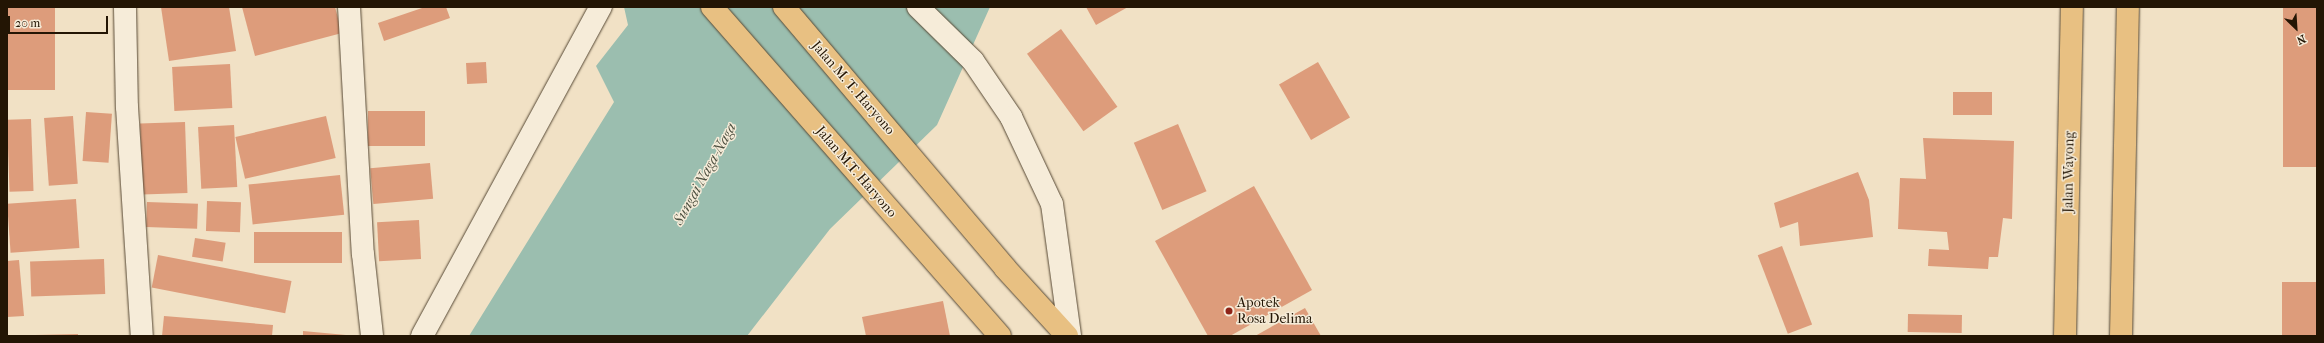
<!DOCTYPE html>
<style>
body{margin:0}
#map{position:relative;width:2324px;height:343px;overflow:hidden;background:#f1e1c5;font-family:"IM FELL French Canon",serif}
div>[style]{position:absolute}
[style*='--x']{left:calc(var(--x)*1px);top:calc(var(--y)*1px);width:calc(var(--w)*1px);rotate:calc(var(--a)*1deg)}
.water>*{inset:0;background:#9bbeaf}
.building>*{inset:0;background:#dd9c7b;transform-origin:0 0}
.roads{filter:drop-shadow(0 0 1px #564834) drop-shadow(0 0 1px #564834)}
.minor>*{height:22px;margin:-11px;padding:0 11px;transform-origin:11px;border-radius:11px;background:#f6ecd9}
.major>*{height:22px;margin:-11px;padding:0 11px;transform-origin:11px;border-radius:11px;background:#e8c082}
.highway>*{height:22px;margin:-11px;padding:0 11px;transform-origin:11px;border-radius:11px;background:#e8c082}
.dots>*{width:11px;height:11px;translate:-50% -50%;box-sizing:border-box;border:2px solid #f6ecd9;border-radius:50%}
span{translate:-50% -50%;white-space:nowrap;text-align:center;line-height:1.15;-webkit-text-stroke:3px #f6ecd9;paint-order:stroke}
.street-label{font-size:14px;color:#231504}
.poi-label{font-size:14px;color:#231504}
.left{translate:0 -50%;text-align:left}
.water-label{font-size:15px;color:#4d5040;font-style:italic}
.frame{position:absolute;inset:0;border:8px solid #231504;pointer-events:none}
.north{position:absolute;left:2276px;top:8px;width:40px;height:40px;-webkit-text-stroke:3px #f6ecd9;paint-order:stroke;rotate:155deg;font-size:11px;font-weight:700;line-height:16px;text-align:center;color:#231504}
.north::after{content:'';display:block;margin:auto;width:14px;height:18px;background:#231504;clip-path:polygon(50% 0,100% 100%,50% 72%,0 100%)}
.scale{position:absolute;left:8px;top:16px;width:100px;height:18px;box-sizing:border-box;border:2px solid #231504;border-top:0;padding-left:5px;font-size:12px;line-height:14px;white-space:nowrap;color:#231504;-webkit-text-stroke:3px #f6ecd9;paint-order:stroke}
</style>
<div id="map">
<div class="water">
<i style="clip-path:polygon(624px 7px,990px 7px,937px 125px,830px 229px,747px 336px,469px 336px,614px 102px,596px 66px,628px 25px)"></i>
</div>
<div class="building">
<i style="left:7px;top:7px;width:48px;height:83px"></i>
<i style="clip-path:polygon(161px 7px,229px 7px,236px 51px,169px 61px)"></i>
<i style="clip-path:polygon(242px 7px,335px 7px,342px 33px,255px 56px)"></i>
<i style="clip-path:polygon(425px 7px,446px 7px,450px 18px,384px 41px,378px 23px)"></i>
<i style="clip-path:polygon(1086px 7px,1128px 7px,1096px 25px)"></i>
<i style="left:2283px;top:7px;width:34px;height:160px"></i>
<i style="left:1061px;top:29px;width:96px;height:42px;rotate:54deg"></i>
<i style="left:486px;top:62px;width:21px;height:20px;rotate:87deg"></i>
<i style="left:1318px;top:62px;width:64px;height:45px;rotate:60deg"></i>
<i style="left:230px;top:64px;width:44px;height:58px;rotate:87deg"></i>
<i style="left:1953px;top:92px;width:39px;height:23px"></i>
<i style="left:425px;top:111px;width:35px;height:57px;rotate:90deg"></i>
<i style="left:86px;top:112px;width:26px;height:49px;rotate:4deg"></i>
<i style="left:73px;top:116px;width:68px;height:29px;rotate:86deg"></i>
<i style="left:326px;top:116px;width:43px;height:93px;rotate:77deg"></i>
<i style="left:31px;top:119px;width:72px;height:24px;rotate:88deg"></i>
<i style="left:185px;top:122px;width:71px;height:45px;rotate:88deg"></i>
<i style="left:1178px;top:124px;width:73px;height:48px;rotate:67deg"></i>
<i style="left:234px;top:125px;width:62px;height:36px;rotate:87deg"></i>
<i style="clip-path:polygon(1923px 138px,2014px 141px,2012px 219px,2003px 218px,1998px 257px,1989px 257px,1988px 269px,1928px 266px,1929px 249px,1949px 250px,1947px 232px,1898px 229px,1900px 178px,1926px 179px)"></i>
<i style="left:430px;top:163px;width:36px;height:60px;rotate:85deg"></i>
<i style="clip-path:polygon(1858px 172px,1869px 200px,1873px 237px,1800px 246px,1798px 222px,1780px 228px,1774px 203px)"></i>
<i style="left:340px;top:175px;width:40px;height:92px;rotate:84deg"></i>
<i style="clip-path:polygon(1254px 186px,1312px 290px,1230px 336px,1208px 336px,1155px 241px)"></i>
<i style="left:76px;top:199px;width:49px;height:69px;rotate:86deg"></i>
<i style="left:207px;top:201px;width:34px;height:30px;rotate:2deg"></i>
<i style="left:147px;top:202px;width:51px;height:25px;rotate:2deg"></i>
<i style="left:419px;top:220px;width:39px;height:42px;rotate:87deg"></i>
<i style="left:254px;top:232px;width:88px;height:31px"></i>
<i style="left:195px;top:238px;width:31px;height:19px;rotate:9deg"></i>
<i style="left:1782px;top:246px;width:84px;height:26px;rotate:69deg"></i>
<i style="left:158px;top:255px;width:136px;height:33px;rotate:11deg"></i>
<i style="left:104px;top:259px;width:35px;height:74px;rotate:88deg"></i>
<i style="clip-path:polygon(19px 260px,24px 316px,7px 317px,7px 261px)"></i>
<i style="left:2317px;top:282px;width:54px;height:35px;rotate:90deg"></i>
<i style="clip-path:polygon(943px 301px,950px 336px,866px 336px,862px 317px)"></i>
<i style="clip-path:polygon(1305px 308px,1321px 336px,1255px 336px)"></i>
<i style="left:1908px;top:314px;width:54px;height:18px;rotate:1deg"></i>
<i style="clip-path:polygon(164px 316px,273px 325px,272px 336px,162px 336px)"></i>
<i style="clip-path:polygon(303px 331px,346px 335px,346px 336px,303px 336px)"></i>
<i style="clip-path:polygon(78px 334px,78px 336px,35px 336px,35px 335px)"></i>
</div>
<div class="roads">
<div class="minor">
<i style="--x:125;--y:7;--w:100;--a:88.9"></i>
<i style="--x:127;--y:107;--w:229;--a:86.3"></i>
<i style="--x:349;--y:7;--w:247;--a:86.8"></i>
<i style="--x:363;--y:254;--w:82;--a:83.7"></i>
<i style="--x:918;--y:7;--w:77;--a:44.5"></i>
<i style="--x:973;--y:61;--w:68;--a:55.8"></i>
<i style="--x:1011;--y:117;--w:96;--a:64.8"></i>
<i style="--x:1052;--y:204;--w:133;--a:82.2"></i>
<i style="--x:422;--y:336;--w:375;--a:-61.5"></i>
</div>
<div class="major">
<i style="--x:2065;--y:336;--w:329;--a:-88.8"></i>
<i style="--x:2121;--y:336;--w:329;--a:-88.8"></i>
</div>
<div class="highway">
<i style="--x:712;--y:7;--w:437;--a:48.8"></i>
<i style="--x:784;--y:7;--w:342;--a:49.7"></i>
<i style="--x:1005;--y:268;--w:92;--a:47.6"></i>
</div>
</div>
<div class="dots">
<i style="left:1229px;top:311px;background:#8f2418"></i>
</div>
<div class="street-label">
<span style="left:853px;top:88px;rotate:49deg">Jalan M. T. Haryono</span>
<span style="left:856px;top:172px;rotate:49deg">Jalan M.T. Haryono</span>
<span style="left:2069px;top:172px;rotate:-89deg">Jalan Wayong</span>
</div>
<div class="poi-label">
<span class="left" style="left:1237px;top:311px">Apotek<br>Rosa Delima</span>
</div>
<div class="water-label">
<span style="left:705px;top:174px;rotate:-61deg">Sungai Naga-Naga</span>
</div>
<div class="frame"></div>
<div class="north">N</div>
<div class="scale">20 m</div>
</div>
